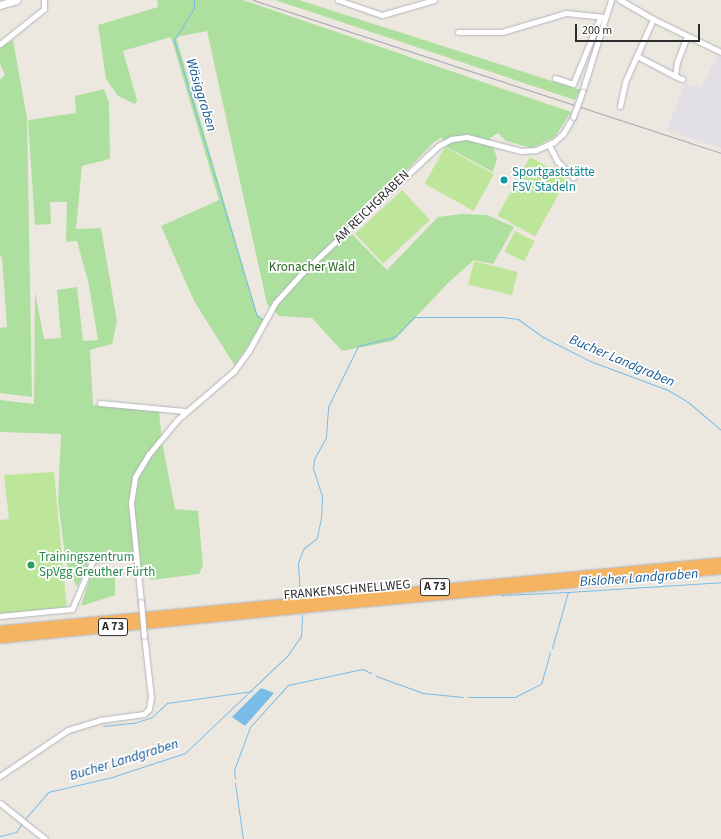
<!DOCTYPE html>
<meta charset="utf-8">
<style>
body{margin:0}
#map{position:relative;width:721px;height:839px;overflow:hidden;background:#ede8df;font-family:"Source Sans 3",sans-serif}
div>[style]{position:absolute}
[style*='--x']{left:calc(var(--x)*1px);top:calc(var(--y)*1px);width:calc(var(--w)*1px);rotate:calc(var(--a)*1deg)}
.industrial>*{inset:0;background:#e2dfe6}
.green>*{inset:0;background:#ade09f}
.pitch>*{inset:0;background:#bde69b;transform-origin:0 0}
.water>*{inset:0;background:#79bce8}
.stream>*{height:1px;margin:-0.5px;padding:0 0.5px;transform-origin:0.5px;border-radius:0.5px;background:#79bce8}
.roads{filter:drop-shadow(0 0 1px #b2b3be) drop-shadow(0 0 1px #b2b3be)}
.minor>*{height:5px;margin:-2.5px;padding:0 2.5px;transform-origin:2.5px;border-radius:2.5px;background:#fff}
.secondary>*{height:7px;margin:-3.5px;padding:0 3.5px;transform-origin:3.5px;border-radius:3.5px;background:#fff}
.motorway>*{height:9px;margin:-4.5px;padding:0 4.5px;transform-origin:4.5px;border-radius:4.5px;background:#f5b462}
.rail>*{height:1px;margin:-0.5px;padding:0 0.5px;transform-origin:0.5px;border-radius:0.5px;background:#a2a2b5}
.bridges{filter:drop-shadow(0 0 1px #b2b3be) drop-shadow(0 0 1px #b2b3be)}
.minor-bridge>*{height:5px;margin:-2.5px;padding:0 2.5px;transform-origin:2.5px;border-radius:2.5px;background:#fff}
.dots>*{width:11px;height:11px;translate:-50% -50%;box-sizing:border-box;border:2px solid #fff;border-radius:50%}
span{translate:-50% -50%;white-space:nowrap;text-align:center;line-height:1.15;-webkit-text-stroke:3.5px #fff;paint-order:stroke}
.shield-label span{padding:1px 3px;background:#fff;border:1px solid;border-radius:3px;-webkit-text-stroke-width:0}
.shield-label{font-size:12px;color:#2c2c2c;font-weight:700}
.culture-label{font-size:13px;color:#0d838f}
.left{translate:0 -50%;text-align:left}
.street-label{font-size:13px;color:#2c2c2c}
.park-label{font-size:13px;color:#25661f}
.leisure-label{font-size:13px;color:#27864d}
.water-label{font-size:14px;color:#165a96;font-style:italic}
.scale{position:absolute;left:575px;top:24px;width:125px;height:18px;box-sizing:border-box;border:2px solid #2c2c2c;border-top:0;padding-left:5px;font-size:12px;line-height:14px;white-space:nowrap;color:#2c2c2c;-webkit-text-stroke:3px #fff;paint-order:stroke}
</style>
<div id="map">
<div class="industrial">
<i style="clip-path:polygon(717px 56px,721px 57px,721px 148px,667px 130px,685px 83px,701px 88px)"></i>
</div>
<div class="green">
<i style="clip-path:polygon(157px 0,243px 0,571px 112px,555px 137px,532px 148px,506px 141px,498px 133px,490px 138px,497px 158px,493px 172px,443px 145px,442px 137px,433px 143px,349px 231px,387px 270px,438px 217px,462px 214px,487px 215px,514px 227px,493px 264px,474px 260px,450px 281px,393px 341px,342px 351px,312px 318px,279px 316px,267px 304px,207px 31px,176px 37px,257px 314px,264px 320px,235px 366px,194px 301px,161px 226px,219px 200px,171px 37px,123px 51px,137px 100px,135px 104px,118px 96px,106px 79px,98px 25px,158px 7px)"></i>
<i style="clip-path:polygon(275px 0,299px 0,580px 90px,575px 100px)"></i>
<i style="clip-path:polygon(13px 40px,27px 118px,32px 397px,0 393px,0 328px,7px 327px,2px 257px,0 256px,0 80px,5px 75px,0 64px,0 48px)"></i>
<i style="clip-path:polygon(104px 89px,109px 103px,110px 159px,82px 166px,76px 229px,101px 228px,117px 321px,112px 344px,90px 350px,93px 405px,159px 411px,162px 442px,175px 509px,198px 511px,203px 565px,199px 574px,151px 580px,122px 554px,91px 558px,77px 587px,66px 562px,58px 501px,61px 434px,0 432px,0 400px,34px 404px,35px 292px,44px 339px,61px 338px,57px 290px,77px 287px,83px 341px,98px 340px,89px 285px,77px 241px,66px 242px,67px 202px,50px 202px,51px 224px,35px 225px,28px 120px,76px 113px,75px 96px)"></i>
<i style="clip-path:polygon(93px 569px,115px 572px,115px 595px,81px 606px)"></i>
</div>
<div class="pitch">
<i style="left:445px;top:147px;width:56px;height:42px;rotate:29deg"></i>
<i style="left:530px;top:157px;width:43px;height:67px;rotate:29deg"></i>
<i style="left:402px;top:190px;width:41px;height:64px;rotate:47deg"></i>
<i style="left:515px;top:231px;width:22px;height:23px;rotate:27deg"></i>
<i style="left:474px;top:261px;width:45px;height:24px;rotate:14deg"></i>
<i style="clip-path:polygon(54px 472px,67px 609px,0 615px,0 520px,9px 519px,4px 475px)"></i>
</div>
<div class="water">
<i style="clip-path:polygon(261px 688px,274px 693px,245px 726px,232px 717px)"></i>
</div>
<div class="stream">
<i style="--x:194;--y:0;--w:8;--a:90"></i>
<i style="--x:194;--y:8;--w:38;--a:122"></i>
<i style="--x:174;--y:40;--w:167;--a:73.3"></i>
<i style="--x:222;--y:201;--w:120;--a:73.1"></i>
<i style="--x:257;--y:316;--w:6;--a:31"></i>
<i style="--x:300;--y:594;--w:31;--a:-94"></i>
<i style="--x:298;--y:563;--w:15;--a:-70"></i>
<i style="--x:303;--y:549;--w:18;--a:-38"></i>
<i style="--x:317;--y:538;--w:21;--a:-79"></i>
<i style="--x:321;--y:517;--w:21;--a:-87"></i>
<i style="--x:322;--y:496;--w:28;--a:-108"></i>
<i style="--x:313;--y:469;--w:10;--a:-84"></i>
<i style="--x:314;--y:459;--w:25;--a:-61"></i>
<i style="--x:326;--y:437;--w:30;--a:-86"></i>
<i style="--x:328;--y:407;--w:68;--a:-63.8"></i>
<i style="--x:358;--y:346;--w:38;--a:-14"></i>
<i style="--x:395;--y:337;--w:28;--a:-46"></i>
<i style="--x:414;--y:317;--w:89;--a:0"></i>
<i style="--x:503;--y:317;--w:15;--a:8"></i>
<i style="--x:518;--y:319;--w:31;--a:36"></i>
<i style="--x:543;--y:337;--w:53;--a:27.1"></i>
<i style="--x:590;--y:361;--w:83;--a:20.4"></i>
<i style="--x:668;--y:390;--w:23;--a:31"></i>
<i style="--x:688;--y:402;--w:43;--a:40.3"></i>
<i style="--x:501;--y:595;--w:67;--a:-2.6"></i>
<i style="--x:552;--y:648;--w:58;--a:-74.1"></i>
<i style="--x:568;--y:592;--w:153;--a:-3.7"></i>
<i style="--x:376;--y:676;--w:50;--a:19.9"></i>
<i style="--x:423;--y:693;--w:40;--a:5.7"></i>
<i style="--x:468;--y:697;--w:47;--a:0"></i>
<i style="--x:515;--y:697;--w:29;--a:-27"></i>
<i style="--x:541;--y:684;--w:33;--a:-74"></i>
<i style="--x:103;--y:726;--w:31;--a:-6"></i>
<i style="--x:134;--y:723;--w:19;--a:-18"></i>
<i style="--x:152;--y:717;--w:21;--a:-43"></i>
<i style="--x:167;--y:703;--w:86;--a:-8"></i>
<i style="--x:235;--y:778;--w:8;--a:-97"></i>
<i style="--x:234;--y:770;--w:46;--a:-69.6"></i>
<i style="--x:250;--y:727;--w:57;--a:-47.9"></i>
<i style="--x:288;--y:685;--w:76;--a:-12.2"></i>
<i style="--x:362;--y:669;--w:10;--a:24"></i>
<i style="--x:235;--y:783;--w:57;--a:81.9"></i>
<i style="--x:24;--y:820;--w:37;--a:-49"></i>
<i style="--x:48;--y:792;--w:66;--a:-13.2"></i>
<i style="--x:112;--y:777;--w:77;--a:-18.2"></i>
<i style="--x:185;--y:753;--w:141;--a:-43.6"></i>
<i style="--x:287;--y:656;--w:24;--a:-55"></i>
<i style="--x:301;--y:636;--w:21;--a:-87"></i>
<i style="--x:0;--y:836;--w:16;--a:-14"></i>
<i style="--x:16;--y:832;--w:11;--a:-56"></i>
</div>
<div class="roads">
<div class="minor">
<i style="--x:338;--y:0;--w:46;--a:18.8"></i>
<i style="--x:382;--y:15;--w:54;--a:-16.1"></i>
<i style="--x:620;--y:0;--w:38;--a:30"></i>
<i style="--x:653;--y:19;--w:76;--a:25.9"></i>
<i style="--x:458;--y:32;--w:44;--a:0"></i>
<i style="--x:502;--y:32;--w:67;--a:-16.5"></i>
<i style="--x:566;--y:13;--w:39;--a:6"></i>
<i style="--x:0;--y:44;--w:56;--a:-38.5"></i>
<i style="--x:44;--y:9;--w:9;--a:-90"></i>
<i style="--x:637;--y:56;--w:43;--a:27.8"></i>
<i style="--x:675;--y:76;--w:14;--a:-82"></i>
<i style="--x:677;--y:62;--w:28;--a:-69"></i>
<i style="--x:675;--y:76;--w:8;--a:23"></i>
<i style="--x:555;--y:78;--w:19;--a:18"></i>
<i style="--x:573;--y:84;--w:71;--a:-67.8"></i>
<i style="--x:582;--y:92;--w:96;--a:-72.5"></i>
<i style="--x:620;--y:106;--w:25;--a:-78"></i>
<i style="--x:625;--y:82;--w:69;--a:-66"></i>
<i style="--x:549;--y:145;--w:18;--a:63"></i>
<i style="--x:557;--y:161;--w:23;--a:45"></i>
<i style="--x:100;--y:403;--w:85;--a:5.4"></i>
<i style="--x:141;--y:602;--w:100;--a:-95.8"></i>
<i style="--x:131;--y:503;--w:26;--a:-81"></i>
<i style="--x:135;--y:477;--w:27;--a:-59"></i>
<i style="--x:149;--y:454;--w:44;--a:-50.5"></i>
<i style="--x:177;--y:420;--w:75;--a:-40.7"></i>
<i style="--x:234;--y:371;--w:24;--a:-54"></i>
<i style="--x:248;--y:352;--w:56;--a:-61.1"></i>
<i style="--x:275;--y:303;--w:42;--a:-47.9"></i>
<i style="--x:303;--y:272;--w:185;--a:-43"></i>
<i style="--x:438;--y:146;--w:15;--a:-28"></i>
<i style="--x:451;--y:139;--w:16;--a:-7"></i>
<i style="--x:467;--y:137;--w:56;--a:14.5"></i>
<i style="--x:521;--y:151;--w:15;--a:-4"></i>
<i style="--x:536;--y:150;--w:20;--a:-24"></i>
<i style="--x:554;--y:142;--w:12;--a:-42"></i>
<i style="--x:563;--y:134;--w:20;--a:-60"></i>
<i style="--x:0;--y:616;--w:72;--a:-5.6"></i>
<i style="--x:72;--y:609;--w:53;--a:-66.8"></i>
<i style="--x:93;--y:560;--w:43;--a:-7.9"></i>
<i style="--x:0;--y:776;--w:82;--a:-34.1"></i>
<i style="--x:68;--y:730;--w:34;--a:-17"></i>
<i style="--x:100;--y:720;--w:44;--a:-7.8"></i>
<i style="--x:144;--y:714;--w:7;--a:-45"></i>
<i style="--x:149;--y:709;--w:12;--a:-81"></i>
<i style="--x:151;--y:697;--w:61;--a:-96.5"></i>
<i style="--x:0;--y:803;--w:58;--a:38.7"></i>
</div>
<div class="secondary">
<i style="--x:0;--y:5;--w:17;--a:-17"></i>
</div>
<div class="motorway">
<i style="--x:0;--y:630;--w:724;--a:-5.39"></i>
<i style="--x:0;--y:638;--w:310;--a:-5.7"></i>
<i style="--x:308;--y:607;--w:415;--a:-5.3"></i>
</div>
</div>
<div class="rail">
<i style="--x:253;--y:0;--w:492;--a:18.1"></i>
</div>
<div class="bridges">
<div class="minor-bridge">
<i style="--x:573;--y:117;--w:27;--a:-70"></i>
<i style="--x:141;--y:602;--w:34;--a:85"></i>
</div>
</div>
<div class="dots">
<i style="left:504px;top:180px;background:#0f9aa8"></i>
<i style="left:31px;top:565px;background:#2e9e5b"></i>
</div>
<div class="shield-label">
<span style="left:435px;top:587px">A 73</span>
<span style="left:113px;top:627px">A 73</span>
</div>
<div class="culture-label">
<span class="left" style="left:512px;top:180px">Sportgaststätte<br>FSV Stadeln</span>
</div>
<div class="street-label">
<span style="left:372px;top:207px;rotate:-44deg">AM REICHGRABEN</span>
<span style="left:347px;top:590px;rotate:-5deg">FRANKENSCHNELLWEG</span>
</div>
<div class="park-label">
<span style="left:312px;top:267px">Kronacher Wald</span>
</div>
<div class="leisure-label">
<span class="left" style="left:39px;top:565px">Trainingszentrum<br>SpVgg Greuther Fürth</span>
</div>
<div class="water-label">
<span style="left:201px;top:95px;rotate:73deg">Wäsiggraben</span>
<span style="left:622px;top:361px;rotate:23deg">Bucher Landgraben</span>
<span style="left:639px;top:578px;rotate:-4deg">Bisloher Landgraben</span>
<span style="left:124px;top:760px;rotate:-17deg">Bucher Landgraben</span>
</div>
<div class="scale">200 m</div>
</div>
